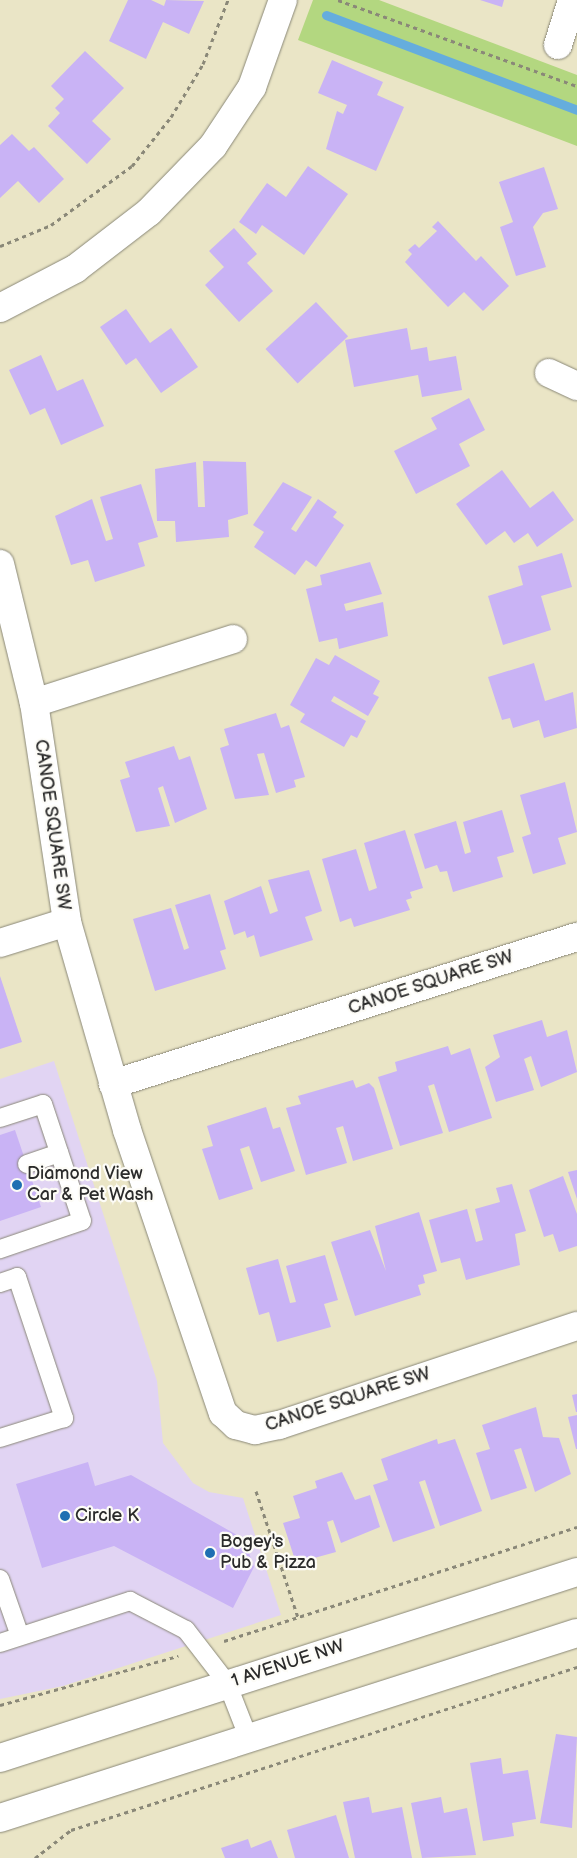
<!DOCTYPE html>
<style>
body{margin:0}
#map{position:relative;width:577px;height:1858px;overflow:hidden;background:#eae5c6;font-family:"Balsamiq Sans",sans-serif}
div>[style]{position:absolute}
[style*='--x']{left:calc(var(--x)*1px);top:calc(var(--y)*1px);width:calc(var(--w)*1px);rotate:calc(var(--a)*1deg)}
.built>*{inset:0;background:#e1d4f3}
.green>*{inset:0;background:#b3d780}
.stream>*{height:9px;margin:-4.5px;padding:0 4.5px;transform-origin:4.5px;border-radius:4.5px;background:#65addd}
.building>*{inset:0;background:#c9b3f5;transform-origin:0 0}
.path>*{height:3px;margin-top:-1.5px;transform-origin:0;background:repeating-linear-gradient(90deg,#8a8878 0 4px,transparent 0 8px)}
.roads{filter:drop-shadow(0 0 1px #8a8878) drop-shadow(0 0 1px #8a8878)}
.lane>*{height:18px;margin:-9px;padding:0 9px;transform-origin:9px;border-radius:9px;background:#fff}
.street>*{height:28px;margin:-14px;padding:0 14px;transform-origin:14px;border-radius:14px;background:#fff}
.secondary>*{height:28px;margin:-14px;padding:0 14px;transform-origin:14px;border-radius:14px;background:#fff}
.dots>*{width:14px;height:14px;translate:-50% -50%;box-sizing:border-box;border:2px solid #fdfcf7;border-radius:50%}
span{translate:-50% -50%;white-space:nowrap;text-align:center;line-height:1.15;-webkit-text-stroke:4.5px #fdfcf7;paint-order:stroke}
.street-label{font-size:18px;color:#2b2b2b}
.poi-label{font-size:18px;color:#2b2b2b}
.left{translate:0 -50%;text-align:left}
</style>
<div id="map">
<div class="built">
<i style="clip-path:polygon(54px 1061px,157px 1381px,163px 1443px,193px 1483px,209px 1492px,243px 1498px,281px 1615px,63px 1686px,0 1699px,0 1079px)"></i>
</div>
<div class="green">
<i style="clip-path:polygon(313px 0,379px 0,577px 75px,577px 146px,298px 40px)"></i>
</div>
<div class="stream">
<i style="--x:326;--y:15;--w:268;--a:20.7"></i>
</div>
<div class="building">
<i style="clip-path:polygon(128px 0,151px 0,164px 6px,166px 0,204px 1px,189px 34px,163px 22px,146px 59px,109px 41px)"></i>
<i style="clip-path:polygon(480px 0,504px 0,502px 7px)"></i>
<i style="clip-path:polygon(85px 51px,124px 88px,92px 121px,111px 139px,87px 164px,48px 126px,60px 113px,55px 108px,64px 99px,51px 86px)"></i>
<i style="clip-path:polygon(332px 60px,383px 82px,377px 95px,404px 107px,376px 171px,326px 149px,337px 111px,343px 114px,347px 105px,318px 93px)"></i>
<i style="clip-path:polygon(12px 134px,29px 151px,34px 147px,64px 179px,39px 203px,18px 181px,0 198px,0 145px)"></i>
<i style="clip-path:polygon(308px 166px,348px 194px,304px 255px,262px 225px,256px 234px,239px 222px,267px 183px,286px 197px)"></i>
<i style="clip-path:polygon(544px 167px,558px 209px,543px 213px,533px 227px,546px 267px,516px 276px,500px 227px,513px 222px,499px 182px)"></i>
<i style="clip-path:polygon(438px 221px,476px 261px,481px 256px,509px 286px,483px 311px,464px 292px,448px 307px,405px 262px,412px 254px,408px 250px,415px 244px,419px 248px,437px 231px,432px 227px)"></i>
<i style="clip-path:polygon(234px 228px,257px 254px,247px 263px,273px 291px,239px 322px,205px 285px,224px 267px,209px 251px)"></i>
<i style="left:316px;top:302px;width:47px;height:69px;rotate:47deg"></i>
<i style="clip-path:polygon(126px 309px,150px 343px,171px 328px,198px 367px,161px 393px,136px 358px,126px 365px,100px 327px)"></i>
<i style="clip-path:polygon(407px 328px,411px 350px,427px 347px,429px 361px,456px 356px,462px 390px,422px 397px,418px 375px,354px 387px,345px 340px)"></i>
<i style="clip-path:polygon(41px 355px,57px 391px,83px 379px,104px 426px,61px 445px,45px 408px,30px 415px,9px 370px)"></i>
<i style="clip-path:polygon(469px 398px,485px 430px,459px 444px,470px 466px,416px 494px,394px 451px,437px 429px,431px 418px)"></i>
<i style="clip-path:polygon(203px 461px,246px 462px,248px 514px,228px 520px,229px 537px,176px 542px,175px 521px,157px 521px,155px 469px,196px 462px,198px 507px,205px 507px)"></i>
<i style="clip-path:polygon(502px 470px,530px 508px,553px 491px,574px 520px,537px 547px,528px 533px,514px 543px,505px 531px,486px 545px,456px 504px)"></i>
<i style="clip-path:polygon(283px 482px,312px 497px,291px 529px,296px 532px,318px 499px,337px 512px,333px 517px,344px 525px,316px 567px,306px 560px,295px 575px,254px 547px,264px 532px,253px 525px)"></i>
<i style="clip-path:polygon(141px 484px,158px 537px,138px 543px,145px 566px,95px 582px,88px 560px,71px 565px,55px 516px,92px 499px,106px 541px,113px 539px,100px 497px)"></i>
<i style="clip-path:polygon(562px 553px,572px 587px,541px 596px,551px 630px,503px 645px,488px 596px,523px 585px,518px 566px)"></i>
<i style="clip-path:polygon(370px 562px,382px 594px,344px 604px,346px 611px,383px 602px,388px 636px,339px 649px,337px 638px,319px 642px,306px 589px,322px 585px,320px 575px)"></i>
<i style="clip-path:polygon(335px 655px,380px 681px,373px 694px,379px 697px,368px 716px,334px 696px,331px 701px,366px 721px,357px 738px,351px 735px,344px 747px,300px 722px,305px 714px,290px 705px,316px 658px,329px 665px)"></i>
<i style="clip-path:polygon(534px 663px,545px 701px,573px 692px,577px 728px,544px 738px,539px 720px,513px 728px,510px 718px,502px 720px,488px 677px)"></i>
<i style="clip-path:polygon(276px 713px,281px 728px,289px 725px,305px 777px,294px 780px,296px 787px,276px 793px,264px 753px,257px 754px,269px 795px,235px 799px,220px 748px,229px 745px,224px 729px)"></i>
<i style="clip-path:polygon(174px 746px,179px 760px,190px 756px,207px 809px,175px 823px,163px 786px,158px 788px,170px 826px,136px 832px,120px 780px,130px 777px,125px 762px)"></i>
<i style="clip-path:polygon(565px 782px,577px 832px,558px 838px,566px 864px,533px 874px,522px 837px,531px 834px,520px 795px)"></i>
<i style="clip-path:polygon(502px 810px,514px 852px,497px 857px,503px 877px,453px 892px,447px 871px,440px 872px,437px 865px,425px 869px,414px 834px,456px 821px,465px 854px,471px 852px,463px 822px)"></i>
<i style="clip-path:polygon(405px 830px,423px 888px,410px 892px,412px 898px,406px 900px,410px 910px,354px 927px,351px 918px,340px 922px,322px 859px,356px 849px,369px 891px,377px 888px,364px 843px)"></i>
<i style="clip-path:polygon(309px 870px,322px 911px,305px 917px,313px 940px,260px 957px,254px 935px,247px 938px,245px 931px,234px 935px,224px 901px,261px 886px,270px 914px,278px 911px,268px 880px)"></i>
<i style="clip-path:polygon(210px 894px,226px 949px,220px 951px,226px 969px,155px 991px,133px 919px,171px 908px,184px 950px,189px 948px,175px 905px)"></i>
<i style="clip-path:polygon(0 976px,22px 1042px,0 1049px)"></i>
<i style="clip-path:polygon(542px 1020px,547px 1037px,567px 1030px,577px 1072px,541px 1087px,531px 1056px,524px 1059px,534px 1090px,496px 1102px,485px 1067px,500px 1057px,493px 1035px)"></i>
<i style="clip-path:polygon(448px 1046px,451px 1055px,470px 1048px,492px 1118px,449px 1132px,434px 1084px,428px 1086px,443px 1133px,400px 1146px,378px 1077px,397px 1071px,395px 1062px)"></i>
<i style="clip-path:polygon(353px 1080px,356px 1088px,369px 1083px,374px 1088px,393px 1149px,353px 1161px,343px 1126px,336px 1128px,347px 1163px,306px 1175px,286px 1108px,301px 1104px,298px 1096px)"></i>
<i style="clip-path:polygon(266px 1107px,273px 1129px,280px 1127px,295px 1171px,261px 1182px,249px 1146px,240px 1149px,253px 1189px,219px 1200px,202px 1149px,213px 1146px,207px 1126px)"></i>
<i style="clip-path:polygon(15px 1130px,41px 1207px,0 1221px,0 1135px)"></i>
<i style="clip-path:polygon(577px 1170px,577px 1199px,568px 1172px)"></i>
<i style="clip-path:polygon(563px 1176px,577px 1214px,577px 1246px,559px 1252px,553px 1234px,544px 1237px,529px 1190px)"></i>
<i style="clip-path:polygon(512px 1184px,526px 1231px,515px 1234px,520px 1265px,466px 1280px,460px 1258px,441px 1263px,429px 1220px,467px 1209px,476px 1242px,483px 1240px,475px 1209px,500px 1202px,496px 1188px)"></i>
<i style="clip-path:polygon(419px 1212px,437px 1271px,423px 1275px,425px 1283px,418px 1285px,421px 1295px,355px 1316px,331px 1242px,370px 1230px,386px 1271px,375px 1226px)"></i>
<i style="clip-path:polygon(325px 1255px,338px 1300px,324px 1304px,331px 1327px,277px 1342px,269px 1312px,259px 1315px,246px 1268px,278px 1259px,290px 1303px,296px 1302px,286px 1266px)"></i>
<i style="clip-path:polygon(577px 1394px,577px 1412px,576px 1412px,572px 1395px)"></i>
<i style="clip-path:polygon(536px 1407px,543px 1437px,559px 1438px,571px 1474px,535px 1492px,521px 1448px,514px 1450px,527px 1488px,491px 1500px,476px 1453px,490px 1449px,482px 1425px)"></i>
<i style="clip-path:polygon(577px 1415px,577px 1449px,576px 1449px,568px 1417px)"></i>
<i style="clip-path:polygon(437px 1439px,438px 1444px,455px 1439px,482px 1511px,440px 1526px,425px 1480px,419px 1482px,435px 1528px,393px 1542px,373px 1485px,388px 1480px,381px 1459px)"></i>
<i style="clip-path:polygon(88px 1462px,95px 1486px,131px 1475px,244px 1539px,254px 1567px,233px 1608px,114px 1546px,42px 1568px,16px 1484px)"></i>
<i style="clip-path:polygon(342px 1472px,355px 1500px,370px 1495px,380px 1527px,341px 1543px,333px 1520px,327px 1522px,336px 1552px,296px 1563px,283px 1523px,300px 1518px,293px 1496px,317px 1488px,315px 1481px)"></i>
<i style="clip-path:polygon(556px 1734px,577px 1737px,572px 1828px,540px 1823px)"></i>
<i style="clip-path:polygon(501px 1758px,503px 1774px,528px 1770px,536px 1819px,512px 1823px,514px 1836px,483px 1841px,470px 1763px)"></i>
<i style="clip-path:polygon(369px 1797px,372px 1813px,402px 1807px,412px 1858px,355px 1858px,343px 1802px)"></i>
<i style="clip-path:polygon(441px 1797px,444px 1813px,467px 1808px,476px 1855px,422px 1858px,411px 1803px)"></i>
<i style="clip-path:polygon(336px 1815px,349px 1858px,295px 1858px,287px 1830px)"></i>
<i style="clip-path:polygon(248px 1839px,251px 1848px,271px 1840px,278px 1858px,225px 1858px,221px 1848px)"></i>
</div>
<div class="path">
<i style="--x:338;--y:0;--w:254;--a:19.8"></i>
<i style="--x:0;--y:246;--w:55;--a:-22.4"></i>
<i style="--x:51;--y:225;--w:100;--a:-36.1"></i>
<i style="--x:132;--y:166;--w:63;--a:-51.5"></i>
<i style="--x:171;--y:117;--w:62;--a:-58.9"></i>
<i style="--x:203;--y:64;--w:69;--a:-68.7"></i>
<i style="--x:256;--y:1491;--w:133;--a:71.6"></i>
<i style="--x:224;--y:1641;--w:371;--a:-17.9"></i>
<i style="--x:0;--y:1705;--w:185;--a:-15.4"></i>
<i style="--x:35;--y:1858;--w:46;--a:-37.9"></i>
<i style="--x:71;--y:1830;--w:532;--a:-17.86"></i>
</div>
<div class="roads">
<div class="lane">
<i style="--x:0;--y:1118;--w:45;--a:-18"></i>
<i style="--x:43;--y:1104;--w:123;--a:71.6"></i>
<i style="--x:82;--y:1221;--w:87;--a:161.1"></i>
<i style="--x:27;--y:1164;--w:34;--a:-19"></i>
<i style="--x:0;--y:1283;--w:18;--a:-19"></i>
<i style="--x:17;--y:1277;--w:149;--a:71.6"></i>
<i style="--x:64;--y:1418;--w:67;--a:162.6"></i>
<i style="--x:0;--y:1579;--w:60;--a:70.7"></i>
<i style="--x:0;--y:1643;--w:137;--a:-17.9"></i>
<i style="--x:130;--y:1601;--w:63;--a:27.4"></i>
<i style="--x:186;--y:1630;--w:67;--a:52.3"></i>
<i style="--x:227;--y:1683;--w:60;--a:68.6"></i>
</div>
<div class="street">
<i style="--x:558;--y:45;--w:47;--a:-72.7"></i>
<i style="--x:0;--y:308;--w:85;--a:-27.5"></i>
<i style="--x:75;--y:269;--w:93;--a:-37.6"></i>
<i style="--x:149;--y:212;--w:92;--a:-45.9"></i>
<i style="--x:213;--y:146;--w:71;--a:-56.5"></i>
<i style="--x:252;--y:87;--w:92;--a:-70.4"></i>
<i style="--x:549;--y:373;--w:31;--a:25"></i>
<i style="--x:0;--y:564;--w:143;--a:76.3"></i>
<i style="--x:34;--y:703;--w:221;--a:81.4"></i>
<i style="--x:67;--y:922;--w:216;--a:73.9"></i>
<i style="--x:127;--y:1130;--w:299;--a:71.3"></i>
<i style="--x:223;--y:1413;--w:18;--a:43"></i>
<i style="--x:236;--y:1425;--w:20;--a:15"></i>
<i style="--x:255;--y:1430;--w:25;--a:-12"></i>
<i style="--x:279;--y:1425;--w:314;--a:-18.4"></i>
<i style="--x:34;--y:703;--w:209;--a:-17.8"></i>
<i style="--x:0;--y:943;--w:70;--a:-17.4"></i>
<i style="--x:113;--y:1084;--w:487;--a:-17.6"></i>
</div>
<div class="secondary">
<i style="--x:0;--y:1758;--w:606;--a:-17.87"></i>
<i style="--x:0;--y:1818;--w:606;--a:-17.78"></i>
</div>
</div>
<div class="dots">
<i style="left:17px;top:1185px;background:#1f6fb2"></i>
<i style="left:65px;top:1516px;background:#1f6fb2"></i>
<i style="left:210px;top:1553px;background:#1f6fb2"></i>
</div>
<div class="street-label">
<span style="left:52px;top:825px;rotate:82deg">CANOE SQUARE SW</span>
<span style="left:431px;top:983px;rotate:-18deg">CANOE SQUARE SW</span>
<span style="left:348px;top:1400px;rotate:-18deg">CANOE SQUARE SW</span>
<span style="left:288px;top:1664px;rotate:-18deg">1 AVENUE NW</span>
</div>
<div class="poi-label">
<span class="left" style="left:27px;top:1185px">Diamond View<br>Car &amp; Pet Wash</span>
<span class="left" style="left:75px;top:1516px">Circle K</span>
<span class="left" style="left:220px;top:1553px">Bogey's<br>Pub &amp; Pizza</span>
</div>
</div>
